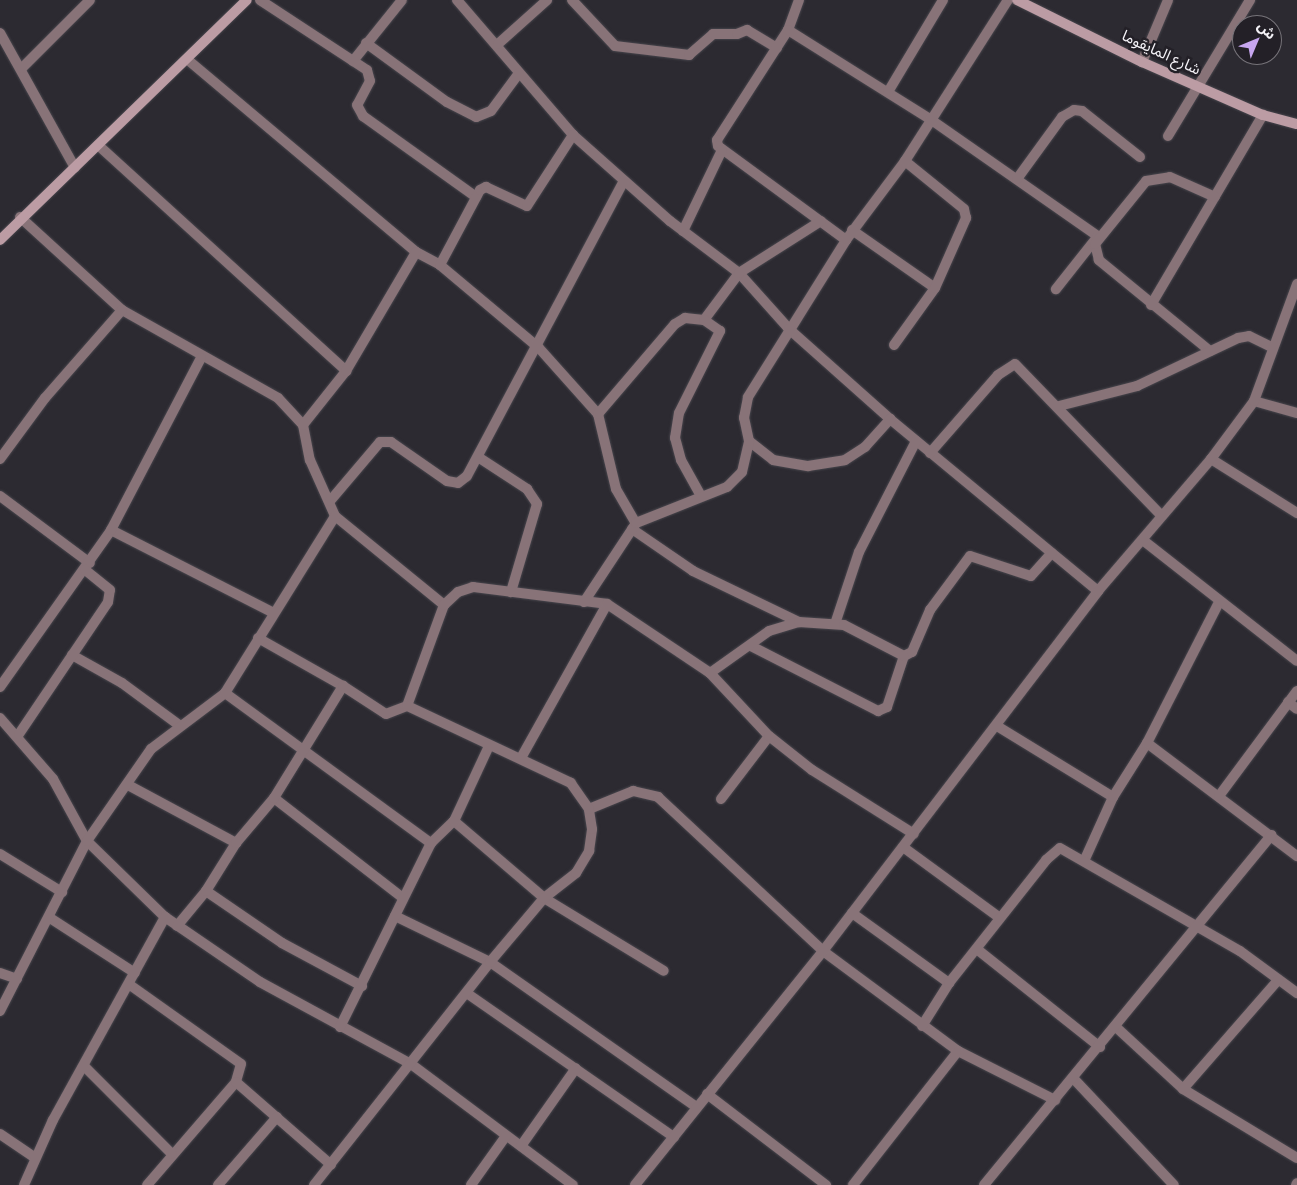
<!DOCTYPE html>
<meta charset="utf-8">
<style>
body{margin:0}
#map{position:relative;width:1297px;height:1185px;overflow:hidden;background:#2c2a31;font-family:Raleway,"Noto Sans Arabic",sans-serif}
div>[style]{position:absolute}
[style*='--x']{left:calc(var(--x)*1px);top:calc(var(--y)*1px);width:calc(var(--w)*1px);rotate:calc(var(--a)*1deg)}
.roads{filter:drop-shadow(0 0 1px #48464d) drop-shadow(0 0 1px #48464d)}
.street>*{height:10px;margin:-5px;padding:0 5px;transform-origin:5px;border-radius:5px;background:#887378}
.secondary>*{height:10px;margin:-5px;padding:0 5px;transform-origin:5px;border-radius:5px;background:#bc9ca4}
span{translate:-50% -50%;white-space:nowrap;text-align:center;line-height:1.15;-webkit-text-stroke:5px #232027;paint-order:stroke}
.street-label{font-size:15px;color:#f4f2f7}
.north{position:absolute;left:1232px;top:15px;width:50px;height:50px;box-sizing:border-box;background:#232027;border:1px solid #77747a;border-radius:50%;rotate:45deg;font-size:14px;font-weight:700;line-height:20px;text-align:center;color:#f4f2f7}
.north::after{content:'';display:block;margin:auto;width:18px;height:22px;background:#c7a6ef;clip-path:polygon(50% 0,100% 100%,50% 72%,0 100%)}
</style>
<div id="map">
<div class="roads">
<div class="street">
<i style="--x:260;--y:0;--w:128;--a:33.2"></i>
<i style="--x:367;--y:70;--w:11;--a:75"></i>
<i style="--x:370;--y:81;--w:27;--a:118"></i>
<i style="--x:357;--y:105;--w:13;--a:61"></i>
<i style="--x:363;--y:116;--w:139;--a:35.6"></i>
<i style="--x:457;--y:0;--w:178;--a:49.3"></i>
<i style="--x:573;--y:135;--w:130;--a:41.6"></i>
<i style="--x:670;--y:221;--w:86;--a:37"></i>
<i style="--x:739;--y:273;--w:75;--a:48.2"></i>
<i style="--x:789;--y:329;--w:135;--a:41.7"></i>
<i style="--x:890;--y:419;--w:270;--a:39.6"></i>
<i style="--x:572;--y:0;--w:63;--a:46.9"></i>
<i style="--x:615;--y:46;--w:75;--a:6.9"></i>
<i style="--x:689;--y:55;--w:32;--a:-41"></i>
<i style="--x:713;--y:34;--w:24;--a:0"></i>
<i style="--x:737;--y:34;--w:11;--a:-22"></i>
<i style="--x:747;--y:30;--w:35;--a:31"></i>
<i style="--x:799;--y:0;--w:32;--a:110"></i>
<i style="--x:788;--y:30;--w:131;--a:122.8"></i>
<i style="--x:717;--y:140;--w:6;--a:81"></i>
<i style="--x:718;--y:146;--w:159;--a:36.3"></i>
<i style="--x:788;--y:30;--w:168;--a:32.1"></i>
<i style="--x:930;--y:119;--w:205;--a:34.9"></i>
<i style="--x:1098;--y:236;--w:68;--a:128.4"></i>
<i style="--x:0;--y:33;--w:154;--a:60.9"></i>
<i style="--x:366;--y:43;--w:100;--a:36.1"></i>
<i style="--x:447;--y:102;--w:33;--a:27"></i>
<i style="--x:476;--y:117;--w:16;--a:-22"></i>
<i style="--x:491;--y:111;--w:47;--a:-53.6"></i>
<i style="--x:498;--y:44;--w:66;--a:-41.9"></i>
<i style="--x:188;--y:60;--w:298;--a:40.1"></i>
<i style="--x:416;--y:252;--w:27;--a:28"></i>
<i style="--x:440;--y:265;--w:129;--a:40"></i>
<i style="--x:539;--y:348;--w:89;--a:48.2"></i>
<i style="--x:598;--y:414;--w:77;--a:76.5"></i>
<i style="--x:616;--y:489;--w:39;--a:60"></i>
<i style="--x:353;--y:61;--w:78;--a:-51.2"></i>
<i style="--x:1142;--y:62;--w:67;--a:-67.2"></i>
<i style="--x:22;--y:68;--w:96;--a:-45"></i>
<i style="--x:888;--y:92;--w:107;--a:-59.1"></i>
<i style="--x:1168;--y:136;--w:159;--a:-58.9"></i>
<i style="--x:98;--y:145;--w:336;--a:42.3"></i>
<i style="--x:1017;--y:179;--w:77;--a:-54"></i>
<i style="--x:1062;--y:117;--w:14;--a:-30"></i>
<i style="--x:1074;--y:110;--w:8;--a:7"></i>
<i style="--x:1082;--y:111;--w:74;--a:38.4"></i>
<i style="--x:20;--y:217;--w:138;--a:42.4"></i>
<i style="--x:122;--y:310;--w:179;--a:29.4"></i>
<i style="--x:278;--y:398;--w:37;--a:47"></i>
<i style="--x:303;--y:425;--w:36;--a:79"></i>
<i style="--x:310;--y:460;--w:61;--a:65.9"></i>
<i style="--x:335;--y:516;--w:141;--a:39.2"></i>
<i style="--x:852;--y:230;--w:101;--a:34.9"></i>
<i style="--x:683;--y:231;--w:90;--a:-64.3"></i>
<i style="--x:440;--y:265;--w:85;--a:-61.9"></i>
<i style="--x:480;--y:190;--w:7;--a:-27"></i>
<i style="--x:486;--y:187;--w:45;--a:24.9"></i>
<i style="--x:527;--y:206;--w:85;--a:-57.1"></i>
<i style="--x:1151;--y:305;--w:221;--a:-59.5"></i>
<i style="--x:894;--y:345;--w:70;--a:-54.3"></i>
<i style="--x:935;--y:288;--w:77;--a:-66.1"></i>
<i style="--x:966;--y:218;--w:9;--a:-103"></i>
<i style="--x:964;--y:209;--w:76;--a:-140.9"></i>
<i style="--x:1210;--y:351;--w:144;--a:-140.7"></i>
<i style="--x:1099;--y:260;--w:16;--a:-104"></i>
<i style="--x:1095;--y:244;--w:81;--a:-51"></i>
<i style="--x:1146;--y:181;--w:24;--a:-9"></i>
<i style="--x:1170;--y:177;--w:49;--a:24"></i>
<i style="--x:1254;--y:401;--w:45;--a:15.6"></i>
<i style="--x:1059;--y:406;--w:81;--a:-14.4"></i>
<i style="--x:1137;--y:386;--w:112;--a:-25.4"></i>
<i style="--x:1238;--y:338;--w:11;--a:-10"></i>
<i style="--x:1249;--y:336;--w:25;--a:26"></i>
<i style="--x:598;--y:414;--w:118;--a:-49.5"></i>
<i style="--x:675;--y:324;--w:12;--a:-31"></i>
<i style="--x:685;--y:318;--w:19;--a:6"></i>
<i style="--x:704;--y:320;--w:59;--a:-53.3"></i>
<i style="--x:739;--y:273;--w:97;--a:-32.4"></i>
<i style="--x:303;--y:425;--w:69;--a:-51.5"></i>
<i style="--x:346;--y:371;--w:138;--a:-59.5"></i>
<i style="--x:749;--y:441;--w:31;--a:38"></i>
<i style="--x:773;--y:460;--w:36;--a:10"></i>
<i style="--x:808;--y:466;--w:37;--a:-9"></i>
<i style="--x:845;--y:460;--w:24;--a:-33"></i>
<i style="--x:865;--y:447;--w:38;--a:-48"></i>
<i style="--x:930;--y:453;--w:103;--a:-48.9"></i>
<i style="--x:998;--y:375;--w:20;--a:-33"></i>
<i style="--x:1015;--y:364;--w:211;--a:46"></i>
<i style="--x:478;--y:457;--w:59;--a:33.1"></i>
<i style="--x:527;--y:489;--w:18;--a:56"></i>
<i style="--x:537;--y:504;--w:92;--a:106.5"></i>
<i style="--x:0;--y:459;--w:76;--a:-53.6"></i>
<i style="--x:45;--y:398;--w:117;--a:-48.8"></i>
<i style="--x:1211;--y:459;--w:102;--a:32.1"></i>
<i style="--x:0;--y:496;--w:112;--a:36.7"></i>
<i style="--x:701;--y:496;--w:41;--a:-119.1"></i>
<i style="--x:681;--y:460;--w:23;--a:-105"></i>
<i style="--x:675;--y:438;--w:25;--a:-81"></i>
<i style="--x:679;--y:413;--w:92;--a:-63.4"></i>
<i style="--x:720;--y:331;--w:19;--a:-145"></i>
<i style="--x:330;--y:501;--w:77;--a:-49.7"></i>
<i style="--x:380;--y:442;--w:11;--a:0"></i>
<i style="--x:391;--y:442;--w:68;--a:34.9"></i>
<i style="--x:447;--y:481;--w:11;--a:10"></i>
<i style="--x:458;--y:483;--w:11;--a:-38"></i>
<i style="--x:467;--y:476;--w:334;--a:-62"></i>
<i style="--x:632;--y:529;--w:74;--a:34.5"></i>
<i style="--x:693;--y:571;--w:118;--a:25.7"></i>
<i style="--x:111;--y:530;--w:181;--a:27"></i>
<i style="--x:1144;--y:541;--w:194;--a:38.1"></i>
<i style="--x:584;--y:602;--w:95;--a:-56.6"></i>
<i style="--x:636;--y:523;--w:98;--a:-21.6"></i>
<i style="--x:727;--y:487;--w:21;--a:-45"></i>
<i style="--x:742;--y:472;--w:32;--a:-77"></i>
<i style="--x:749;--y:441;--w:24;--a:-102"></i>
<i style="--x:744;--y:418;--w:21;--a:-79"></i>
<i style="--x:748;--y:397;--w:185;--a:-58"></i>
<i style="--x:846;--y:240;--w:99;--a:-53.2"></i>
<i style="--x:905;--y:161;--w:191;--a:-57.4"></i>
<i style="--x:835;--y:624;--w:76;--a:-71.6"></i>
<i style="--x:859;--y:552;--w:125;--a:-62.8"></i>
<i style="--x:258;--y:638;--w:98;--a:29.5"></i>
<i style="--x:751;--y:646;--w:143;--a:27.1"></i>
<i style="--x:878;--y:711;--w:10;--a:-24"></i>
<i style="--x:887;--y:707;--w:54;--a:-71.6"></i>
<i style="--x:72;--y:655;--w:57;--a:29.2"></i>
<i style="--x:122;--y:683;--w:71;--a:36.4"></i>
<i style="--x:710;--y:673;--w:72;--a:-35.4"></i>
<i style="--x:769;--y:631;--w:31;--a:-17"></i>
<i style="--x:799;--y:622;--w:45;--a:3.8"></i>
<i style="--x:844;--y:625;--w:68;--a:27.3"></i>
<i style="--x:904;--y:656;--w:9;--a:-27"></i>
<i style="--x:912;--y:652;--w:46;--a:-66.8"></i>
<i style="--x:930;--y:610;--w:67;--a:-53.5"></i>
<i style="--x:970;--y:556;--w:64;--a:18.2"></i>
<i style="--x:1031;--y:576;--w:31;--a:-48"></i>
<i style="--x:0;--y:687;--w:192;--a:-54.7"></i>
<i style="--x:111;--y:530;--w:194;--a:-62.4"></i>
<i style="--x:225;--y:693;--w:255;--a:36.1"></i>
<i style="--x:1288;--y:702;--w:11;--a:38"></i>
<i style="--x:0;--y:718;--w:81;--a:49"></i>
<i style="--x:53;--y:779;--w:71;--a:61.3"></i>
<i style="--x:87;--y:841;--w:109;--a:44.3"></i>
<i style="--x:165;--y:917;--w:115;--a:34.4"></i>
<i style="--x:260;--y:982;--w:172;--a:28.5"></i>
<i style="--x:411;--y:1064;--w:202;--a:36.8"></i>
<i style="--x:997;--y:726;--w:136;--a:31.5"></i>
<i style="--x:19;--y:734;--w:159;--a:-56"></i>
<i style="--x:108;--y:602;--w:12;--a:-81"></i>
<i style="--x:110;--y:590;--w:32;--a:-141"></i>
<i style="--x:1147;--y:743;--w:188;--a:37"></i>
<i style="--x:521;--y:758;--w:176;--a:-60.8"></i>
<i style="--x:128;--y:785;--w:123;--a:28.2"></i>
<i style="--x:1219;--y:796;--w:131;--a:-53.4"></i>
<i style="--x:274;--y:798;--w:163;--a:37.8"></i>
<i style="--x:721;--y:799;--w:79;--a:-52.7"></i>
<i style="--x:589;--y:809;--w:48;--a:-22.2"></i>
<i style="--x:633;--y:791;--w:26;--a:13"></i>
<i style="--x:658;--y:797;--w:226;--a:43"></i>
<i style="--x:823;--y:951;--w:168;--a:36.5"></i>
<i style="--x:958;--y:1051;--w:109;--a:26.8"></i>
<i style="--x:454;--y:821;--w:118;--a:40.5"></i>
<i style="--x:544;--y:898;--w:140;--a:31.3"></i>
<i style="--x:903;--y:847;--w:120;--a:36.2"></i>
<i style="--x:0;--y:854;--w:73;--a:31.5"></i>
<i style="--x:1085;--y:859;--w:68;--a:-65.7"></i>
<i style="--x:1113;--y:797;--w:64;--a:-57.8"></i>
<i style="--x:1147;--y:743;--w:158;--a:-62.9"></i>
<i style="--x:206;--y:891;--w:92;--a:34.4"></i>
<i style="--x:282;--y:943;--w:91;--a:28.3"></i>
<i style="--x:852;--y:913;--w:120;--a:35.8"></i>
<i style="--x:395;--y:916;--w:106;--a:25.8"></i>
<i style="--x:490;--y:962;--w:252;--a:35.1"></i>
<i style="--x:50;--y:918;--w:101;--a:32.9"></i>
<i style="--x:177;--y:926;--w:45;--a:-50.4"></i>
<i style="--x:206;--y:891;--w:57;--a:-58"></i>
<i style="--x:236;--y:843;--w:59;--a:-49.8"></i>
<i style="--x:274;--y:798;--w:132;--a:-58.4"></i>
<i style="--x:343;--y:686;--w:51;--a:33.1"></i>
<i style="--x:386;--y:714;--w:22;--a:-21"></i>
<i style="--x:407;--y:706;--w:108;--a:-69.9"></i>
<i style="--x:444;--y:605;--w:19;--a:-43"></i>
<i style="--x:458;--y:592;--w:16;--a:-18"></i>
<i style="--x:473;--y:587;--w:135;--a:7.2"></i>
<i style="--x:607;--y:604;--w:124;--a:33.8"></i>
<i style="--x:710;--y:673;--w:86;--a:46.9"></i>
<i style="--x:769;--y:736;--w:55;--a:38.3"></i>
<i style="--x:812;--y:770;--w:120;--a:32.1"></i>
<i style="--x:978;--y:950;--w:156;--a:38.5"></i>
<i style="--x:0;--y:973;--w:18;--a:19"></i>
<i style="--x:130;--y:985;--w:136;--a:35.4"></i>
<i style="--x:241;--y:1064;--w:19;--a:106"></i>
<i style="--x:236;--y:1082;--w:136;--a:130.8"></i>
<i style="--x:468;--y:994;--w:251;--a:34.8"></i>
<i style="--x:0;--y:1011;--w:191;--a:-62.9"></i>
<i style="--x:87;--y:841;--w:112;--a:-55.2"></i>
<i style="--x:151;--y:749;--w:93;--a:-37.1"></i>
<i style="--x:225;--y:693;--w:208;--a:-58.1"></i>
<i style="--x:922;--y:1026;--w:51;--a:-57.9"></i>
<i style="--x:949;--y:983;--w:157;--a:-51.7"></i>
<i style="--x:1046;--y:860;--w:18;--a:-41"></i>
<i style="--x:1060;--y:848;--w:207;--a:29.8"></i>
<i style="--x:1240;--y:951;--w:71;--a:36.4"></i>
<i style="--x:340;--y:1027;--w:205;--a:-63.7"></i>
<i style="--x:431;--y:843;--w:32;--a:-44"></i>
<i style="--x:454;--y:821;--w:83;--a:-65"></i>
<i style="--x:1117;--y:1028;--w:90;--a:42.7"></i>
<i style="--x:1183;--y:1089;--w:133;--a:31.2"></i>
<i style="--x:84;--y:1066;--w:124;--a:45"></i>
<i style="--x:1073;--y:1078;--w:147;--a:46.7"></i>
<i style="--x:236;--y:1082;--w:126;--a:41.1"></i>
<i style="--x:1183;--y:1089;--w:145;--a:-48.9"></i>
<i style="--x:707;--y:1094;--w:150;--a:37.4"></i>
<i style="--x:0;--y:1134;--w:41;--a:34.1"></i>
<i style="--x:521;--y:1146;--w:95;--a:-54.8"></i>
<i style="--x:24;--y:1185;--w:71;--a:-66"></i>
<i style="--x:53;--y:1120;--w:232;--a:-61.1"></i>
<i style="--x:218;--y:1185;--w:90;--a:-49.1"></i>
<i style="--x:314;--y:1185;--w:284;--a:-51.7"></i>
<i style="--x:490;--y:962;--w:84;--a:-49.8"></i>
<i style="--x:544;--y:898;--w:41;--a:-38"></i>
<i style="--x:576;--y:873;--w:26;--a:-59"></i>
<i style="--x:589;--y:851;--w:22;--a:-82"></i>
<i style="--x:592;--y:829;--w:20;--a:-99"></i>
<i style="--x:589;--y:809;--w:32;--a:-125"></i>
<i style="--x:571;--y:783;--w:181;--a:-154.8"></i>
<i style="--x:471;--y:1185;--w:60;--a:-54.5"></i>
<i style="--x:635;--y:1185;--w:300;--a:-51.2"></i>
<i style="--x:823;--y:951;--w:453;--a:-52.6"></i>
<i style="--x:1098;--y:591;--w:174;--a:-49.4"></i>
<i style="--x:1211;--y:459;--w:72;--a:-53.4"></i>
<i style="--x:1254;--y:401;--w:125;--a:-69.8"></i>
<i style="--x:853;--y:1185;--w:170;--a:-51.9"></i>
<i style="--x:984;--y:1185;--w:453;--a:-50.6"></i>
<i style="--x:1296;--y:1185;--w:2;--a:-63"></i>
</div>
<div class="secondary">
<i style="--x:1017;--y:0;--w:140;--a:26.4"></i>
<i style="--x:1142;--y:62;--w:132;--a:23.7"></i>
<i style="--x:1263;--y:115;--w:35;--a:15"></i>
<i style="--x:0;--y:240;--w:344;--a:-44.2"></i>
</div>
</div>
<div class="street-label">
<span style="left:1161px;top:53px;rotate:25deg">شارع المايقوما</span>
</div>
<div class="north">ش</div>
</div>
